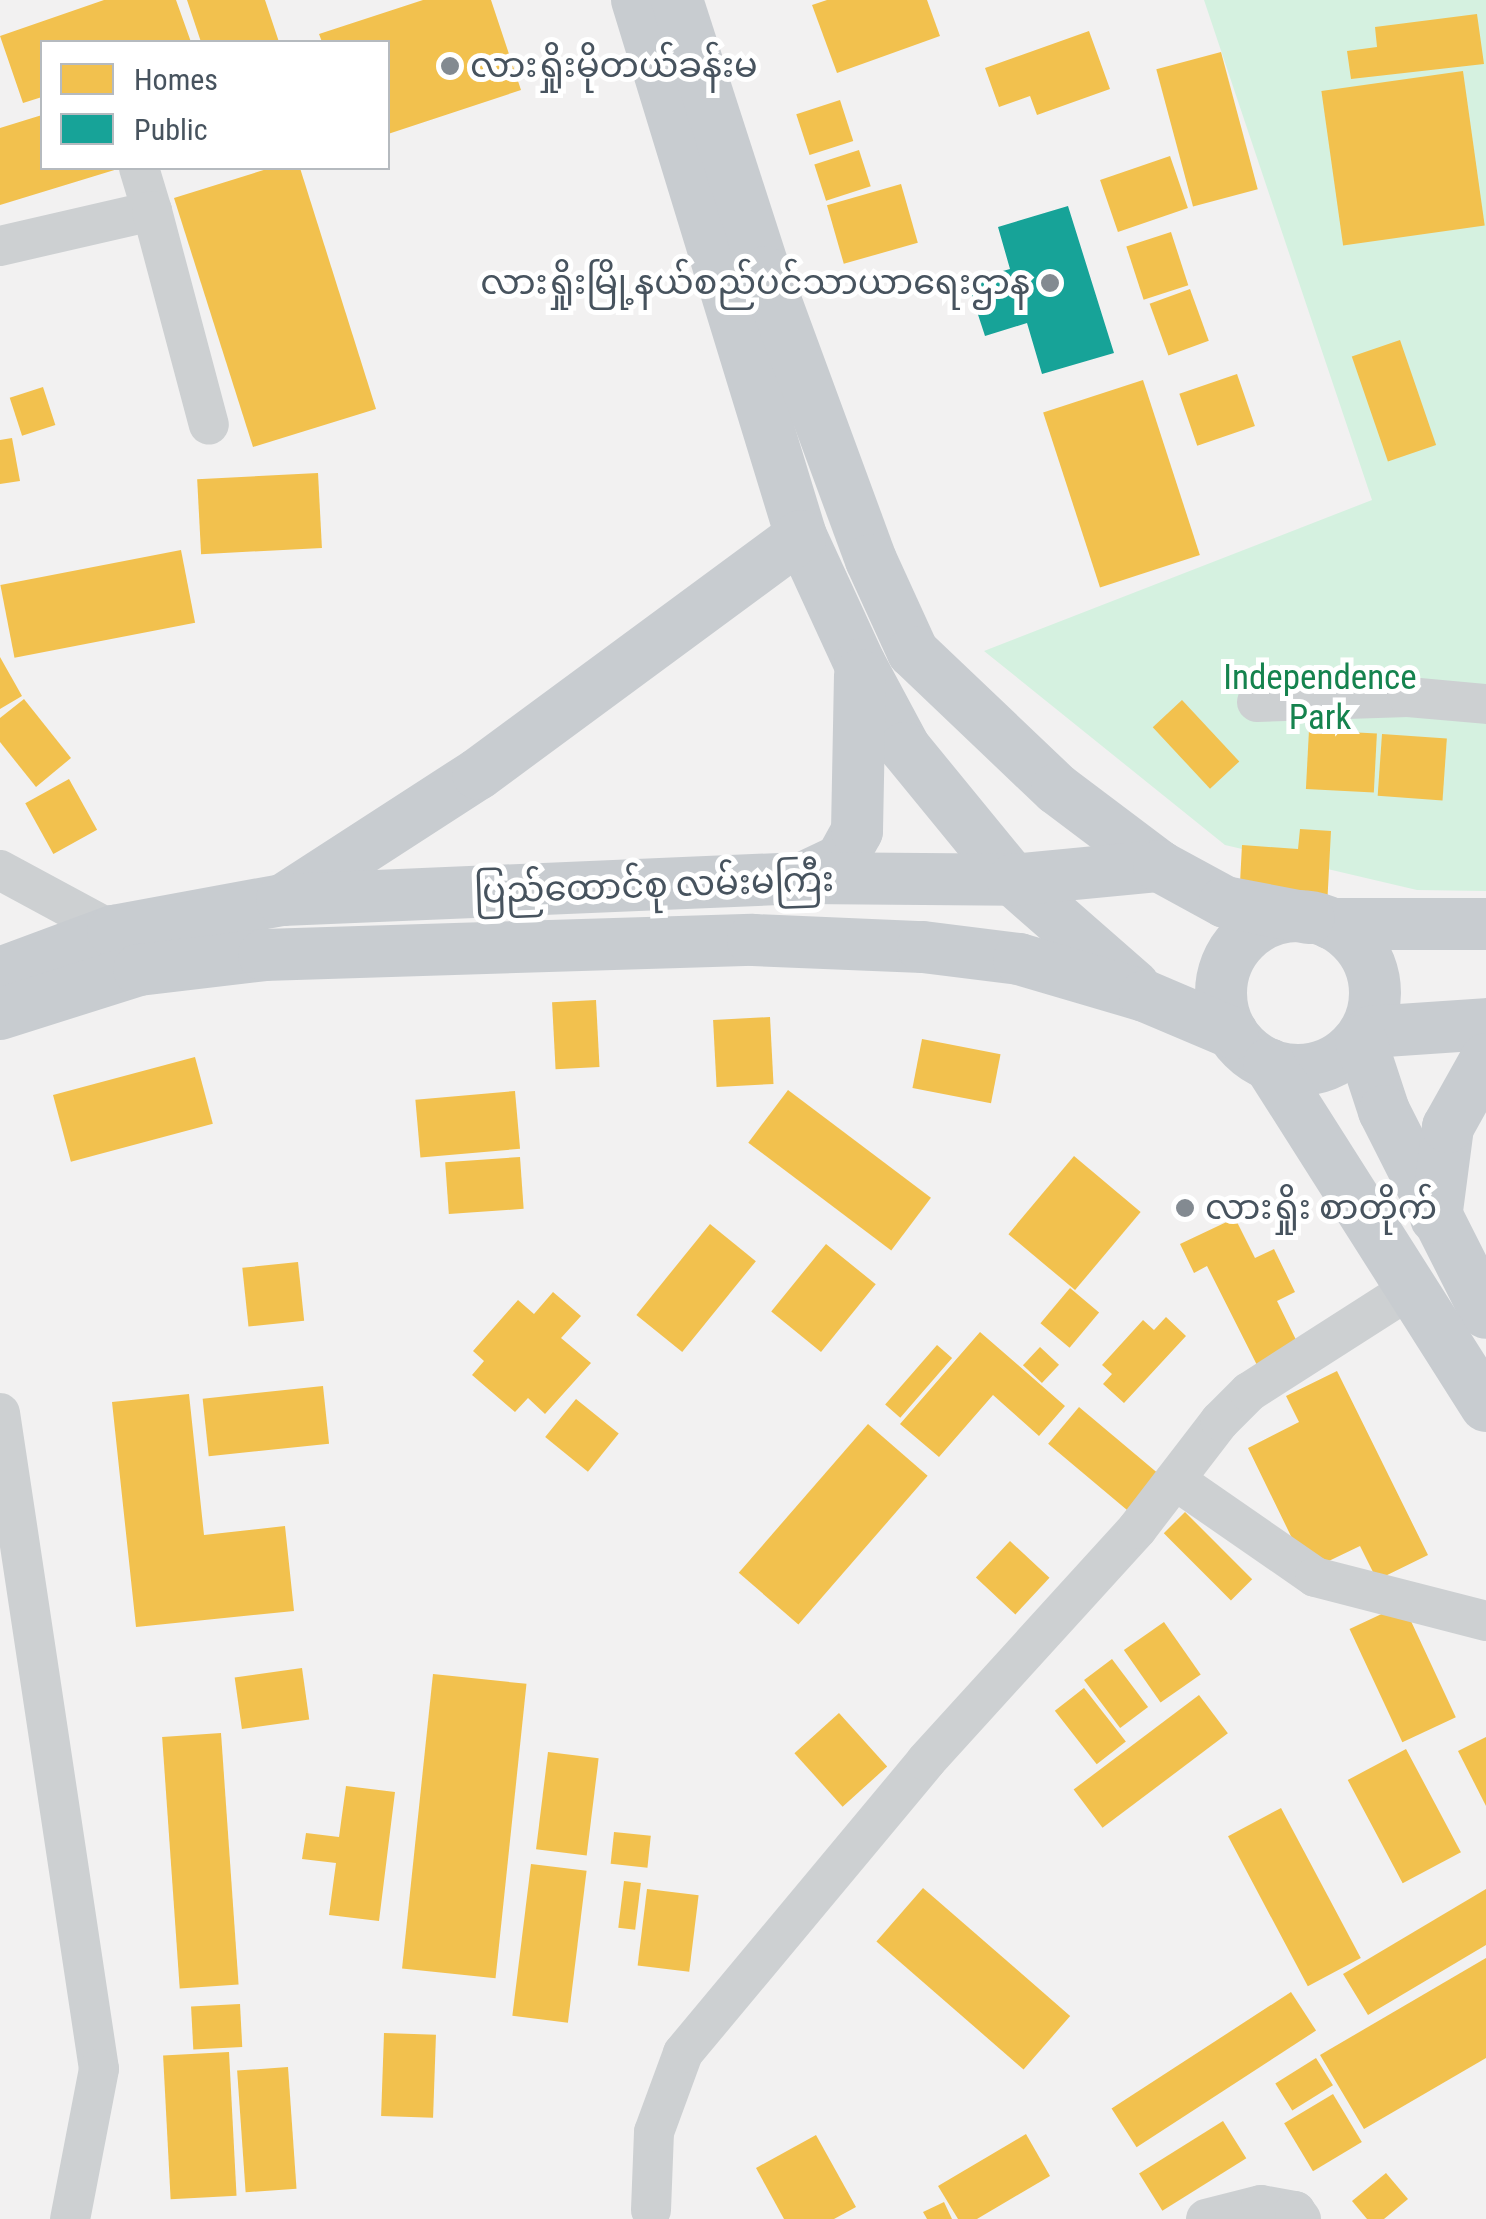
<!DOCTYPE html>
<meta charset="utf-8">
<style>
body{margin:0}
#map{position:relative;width:1486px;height:2219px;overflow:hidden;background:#f2f1f1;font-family:"Roboto Condensed","Noto Sans Myanmar",sans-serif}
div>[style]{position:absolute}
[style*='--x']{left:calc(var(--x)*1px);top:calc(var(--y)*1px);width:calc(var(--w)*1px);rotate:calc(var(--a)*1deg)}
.green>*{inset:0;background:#d5f1e0}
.homes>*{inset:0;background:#f2c14e;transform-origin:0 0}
.public>*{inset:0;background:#17a398}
.minor>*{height:40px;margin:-20px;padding:0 20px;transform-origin:20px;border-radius:20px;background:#cdd0d2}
.major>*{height:52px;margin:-26px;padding:0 26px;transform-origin:26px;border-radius:26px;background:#c8ccd0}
.major>.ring{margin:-26px;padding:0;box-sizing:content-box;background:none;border:52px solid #c8ccd0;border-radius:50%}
.dots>*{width:28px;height:28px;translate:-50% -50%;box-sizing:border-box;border:5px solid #fff;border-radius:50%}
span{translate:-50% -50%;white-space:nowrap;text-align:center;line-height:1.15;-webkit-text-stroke:10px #fff;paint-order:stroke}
.poi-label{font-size:35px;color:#47535e}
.left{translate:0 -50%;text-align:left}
.right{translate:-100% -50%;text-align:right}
.park-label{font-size:35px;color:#15834e}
.street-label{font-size:35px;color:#47535e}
.legend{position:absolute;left:40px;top:40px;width:350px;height:130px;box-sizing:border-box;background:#fff;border:2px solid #b5babf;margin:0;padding:12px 18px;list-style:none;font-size:30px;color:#47535e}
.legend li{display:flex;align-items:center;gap:20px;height:50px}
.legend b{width:50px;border:2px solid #b5babf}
</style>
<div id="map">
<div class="green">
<i style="clip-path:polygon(1204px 0,1486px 0,1486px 891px,1417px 890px,1225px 845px,984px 651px,1372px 500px)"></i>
</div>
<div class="homes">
<i style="clip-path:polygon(104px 0,176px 0,191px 42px,42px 42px,42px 97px,23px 103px,0 36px)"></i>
<i style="clip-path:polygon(187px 0,265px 0,279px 42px,201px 42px)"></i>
<i style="clip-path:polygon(423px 0,491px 0,521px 90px,388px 134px,388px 42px,322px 42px,319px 34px)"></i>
<i style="clip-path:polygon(827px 0,927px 0,940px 36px,837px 73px,812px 5px)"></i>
<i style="clip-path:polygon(1477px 14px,1484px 64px,1351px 79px,1347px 51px,1377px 47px,1375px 27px)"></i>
<i style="clip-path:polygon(1089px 31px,1110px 89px,1037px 115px,1030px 96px,999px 107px,985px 68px)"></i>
<i style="left:1221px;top:52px;width:142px;height:67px;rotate:75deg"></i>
<i style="left:1463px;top:71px;width:156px;height:143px;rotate:82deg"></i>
<i style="left:840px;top:100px;width:43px;height:46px;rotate:72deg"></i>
<i style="clip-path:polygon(42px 115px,42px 168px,121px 168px,0 205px,0 128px)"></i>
<i style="left:859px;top:150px;width:38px;height:47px;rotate:72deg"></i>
<i style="left:1170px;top:156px;width:55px;height:74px;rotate:71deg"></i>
<i style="clip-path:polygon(270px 168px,300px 168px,376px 409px,253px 447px,174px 198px)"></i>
<i style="left:901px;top:184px;width:61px;height:77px;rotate:74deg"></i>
<i style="left:1171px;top:232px;width:56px;height:47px;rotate:72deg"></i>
<i style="left:1190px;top:289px;width:55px;height:43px;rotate:70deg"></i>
<i style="left:1400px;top:340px;width:111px;height:51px;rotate:71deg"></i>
<i style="left:1237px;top:374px;width:55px;height:61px;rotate:71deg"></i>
<i style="left:1143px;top:380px;width:184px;height:105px;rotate:72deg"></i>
<i style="left:43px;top:387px;width:40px;height:35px;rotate:72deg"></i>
<i style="clip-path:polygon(12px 438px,20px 481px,0 484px,0 440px)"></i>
<i style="left:318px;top:473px;width:75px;height:121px;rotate:87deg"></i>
<i style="left:181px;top:550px;width:74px;height:184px;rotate:79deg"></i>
<i style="clip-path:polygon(0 657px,22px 696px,0 709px)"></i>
<i style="clip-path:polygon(24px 699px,71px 758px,36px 787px,0 742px,0 718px)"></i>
<i style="left:1182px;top:700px;width:84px;height:40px;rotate:47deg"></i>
<i style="left:1309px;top:730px;width:68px;height:59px;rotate:3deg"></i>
<i style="left:1382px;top:734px;width:65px;height:62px;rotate:4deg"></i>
<i style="left:69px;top:779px;width:58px;height:50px;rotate:61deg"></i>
<i style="clip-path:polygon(1300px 829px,1331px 831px,1327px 907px,1239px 902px,1242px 845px,1298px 849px)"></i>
<i style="left:596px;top:1000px;width:67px;height:44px;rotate:87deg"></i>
<i style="left:770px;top:1017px;width:67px;height:57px;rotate:87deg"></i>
<i style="left:922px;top:1039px;width:80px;height:50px;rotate:11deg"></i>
<i style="left:195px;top:1057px;width:69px;height:147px;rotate:75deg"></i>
<i style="left:788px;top:1090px;width:179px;height:66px;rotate:37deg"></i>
<i style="left:515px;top:1091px;width:58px;height:100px;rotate:85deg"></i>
<i style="left:1074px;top:1156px;width:87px;height:102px;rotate:40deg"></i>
<i style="left:520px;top:1157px;width:52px;height:75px;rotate:86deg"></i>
<i style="clip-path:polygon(1235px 1218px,1255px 1258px,1274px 1249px,1295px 1292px,1277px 1301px,1301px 1350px,1260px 1371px,1207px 1266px,1194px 1273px,1180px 1244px)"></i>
<i style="left:710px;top:1224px;width:59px;height:117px;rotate:39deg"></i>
<i style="left:826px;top:1244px;width:64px;height:87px;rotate:39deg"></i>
<i style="left:298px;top:1262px;width:59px;height:56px;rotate:84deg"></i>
<i style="left:1070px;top:1288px;width:38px;height:46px;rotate:40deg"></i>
<i style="clip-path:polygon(553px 1292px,581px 1316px,561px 1338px,591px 1363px,545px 1414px,528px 1398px,515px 1412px,472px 1375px,484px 1361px,473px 1351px,518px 1300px,534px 1314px)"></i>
<i style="clip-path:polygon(1166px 1317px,1186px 1336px,1124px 1403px,1103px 1384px,1112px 1374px,1102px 1365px,1143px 1320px,1154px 1330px)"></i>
<i style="clip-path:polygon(980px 1332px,1065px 1406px,1039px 1436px,993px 1395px,939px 1457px,900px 1424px)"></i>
<i style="left:937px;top:1345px;width:20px;height:79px;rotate:41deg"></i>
<i style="left:1040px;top:1347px;width:26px;height:25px;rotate:43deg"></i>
<i style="clip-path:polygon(1337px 1371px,1428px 1555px,1377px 1580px,1360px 1546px,1308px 1571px,1248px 1448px,1299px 1422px,1286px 1396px)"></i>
<i style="left:323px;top:1386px;width:58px;height:121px;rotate:84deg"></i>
<i style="clip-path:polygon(189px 1394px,204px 1535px,285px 1526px,294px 1611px,136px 1627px,112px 1402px)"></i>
<i style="left:576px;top:1399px;width:55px;height:49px;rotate:39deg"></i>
<i style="left:1079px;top:1407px;width:103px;height:48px;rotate:40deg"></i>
<i style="left:868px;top:1424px;width:79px;height:197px;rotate:41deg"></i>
<i style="left:1185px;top:1512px;width:95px;height:30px;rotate:45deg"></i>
<i style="left:1010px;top:1541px;width:54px;height:50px;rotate:43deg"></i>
<i style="left:1403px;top:1604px;width:125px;height:59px;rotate:65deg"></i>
<i style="left:1164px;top:1622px;width:64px;height:49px;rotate:55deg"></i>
<i style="left:1112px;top:1659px;width:60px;height:35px;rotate:53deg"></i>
<i style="left:302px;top:1668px;width:52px;height:68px;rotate:82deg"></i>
<i style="left:433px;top:1674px;width:94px;height:296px;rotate:6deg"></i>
<i style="left:1084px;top:1688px;width:68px;height:37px;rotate:52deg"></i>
<i style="left:1199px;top:1695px;width:48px;height:157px;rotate:53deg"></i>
<i style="left:839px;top:1713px;width:72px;height:60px;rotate:48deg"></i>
<i style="left:221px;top:1733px;width:252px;height:59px;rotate:86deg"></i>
<i style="clip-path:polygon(1486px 1737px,1486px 1806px,1458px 1751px)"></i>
<i style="left:1406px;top:1749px;width:117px;height:66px;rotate:62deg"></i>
<i style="left:548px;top:1752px;width:51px;height:98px;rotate:7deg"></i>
<i style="clip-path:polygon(346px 1786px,395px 1792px,379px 1921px,329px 1915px,336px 1863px,302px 1859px,306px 1833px,339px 1837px)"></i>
<i style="left:1281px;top:1808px;width:170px;height:60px;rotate:62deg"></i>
<i style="left:614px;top:1832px;width:37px;height:32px;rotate:6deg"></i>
<i style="left:531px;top:1864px;width:56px;height:153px;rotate:7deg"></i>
<i style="left:624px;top:1881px;width:17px;height:47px;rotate:7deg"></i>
<i style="left:923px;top:1888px;width:195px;height:71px;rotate:41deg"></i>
<i style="left:647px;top:1889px;width:52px;height:77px;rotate:7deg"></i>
<i style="clip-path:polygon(1486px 1889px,1486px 1945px,1368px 2015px,1343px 1974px)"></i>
<i style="clip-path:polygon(1486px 1958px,1486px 2058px,1364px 2129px,1320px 2055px)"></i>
<i style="left:1291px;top:1992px;width:46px;height:214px;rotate:57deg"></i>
<i style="left:240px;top:2004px;width:43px;height:49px;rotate:87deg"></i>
<i style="left:384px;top:2033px;width:52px;height:83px;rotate:2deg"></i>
<i style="left:229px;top:2052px;width:144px;height:66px;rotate:87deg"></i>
<i style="left:1316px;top:2058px;width:32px;height:48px;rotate:58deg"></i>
<i style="left:288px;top:2067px;width:122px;height:51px;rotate:86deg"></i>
<i style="left:1333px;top:2094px;width:56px;height:57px;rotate:59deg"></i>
<i style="left:1223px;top:2121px;width:44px;height:99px;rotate:58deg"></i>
<i style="clip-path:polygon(1026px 2134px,1050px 2176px,977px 2219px,958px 2219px,938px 2186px)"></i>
<i style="clip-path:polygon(816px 2135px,856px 2207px,834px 2219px,784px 2219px,756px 2168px)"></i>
<i style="clip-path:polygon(1386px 2173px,1408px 2199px,1384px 2219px,1367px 2219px,1352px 2201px)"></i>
<i style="clip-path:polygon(944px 2202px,952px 2219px,927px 2219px,923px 2212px)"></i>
</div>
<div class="public">
<i style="clip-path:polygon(1068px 206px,1114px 353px,1042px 374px,1027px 323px,985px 336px,967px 281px,1010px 269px,998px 227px)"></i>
</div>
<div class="minor">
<i style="--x:139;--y:168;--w:45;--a:73.2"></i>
<i style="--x:0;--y:246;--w:156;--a:-13"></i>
<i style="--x:152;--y:211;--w:221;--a:75.1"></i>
<i style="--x:1257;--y:702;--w:151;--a:-1.9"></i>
<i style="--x:1408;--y:697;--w:78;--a:5.1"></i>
<i style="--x:0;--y:870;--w:128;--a:28.4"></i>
<i style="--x:0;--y:1413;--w:663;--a:81.42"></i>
<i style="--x:99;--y:2069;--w:153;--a:100.9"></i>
<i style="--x:1175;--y:1480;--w:170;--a:34.7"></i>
<i style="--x:1315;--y:1577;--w:177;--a:14.4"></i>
<i style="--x:651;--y:2210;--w:78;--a:-87.8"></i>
<i style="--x:654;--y:2132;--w:84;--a:-69.8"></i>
<i style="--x:683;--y:2053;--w:380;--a:-50.2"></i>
<i style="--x:926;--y:1761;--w:314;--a:-47.7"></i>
<i style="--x:1137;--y:1529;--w:136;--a:-52.5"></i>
<i style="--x:1220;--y:1421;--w:41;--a:-45"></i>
<i style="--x:1249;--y:1392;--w:195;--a:-32.6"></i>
<i style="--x:1206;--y:2219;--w:57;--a:-14.3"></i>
<i style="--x:1261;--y:2205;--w:35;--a:10"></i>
<i style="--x:1295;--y:2211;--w:10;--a:53"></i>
</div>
<div class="major">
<i style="--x:637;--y:0;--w:561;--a:72.99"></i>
<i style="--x:801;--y:536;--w:141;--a:65.3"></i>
<i style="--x:860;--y:664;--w:95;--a:61.8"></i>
<i style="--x:905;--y:748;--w:171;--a:50.7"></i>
<i style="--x:1013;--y:880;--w:161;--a:41.2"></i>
<i style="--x:677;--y:0;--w:286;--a:72.1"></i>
<i style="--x:765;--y:272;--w:307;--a:69.8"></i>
<i style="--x:871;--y:560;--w:101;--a:65.5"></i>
<i style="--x:913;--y:652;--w:199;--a:43.6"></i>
<i style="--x:1057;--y:789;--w:128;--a:37"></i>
<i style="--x:803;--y:878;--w:42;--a:-25.3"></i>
<i style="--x:841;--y:860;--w:33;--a:-61"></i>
<i style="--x:857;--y:831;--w:156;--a:-88.9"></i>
<i style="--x:283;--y:900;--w:232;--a:-32.9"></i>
<i style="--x:478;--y:774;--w:401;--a:-36.4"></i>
<i class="ring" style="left:1221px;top:916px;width:102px;height:102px"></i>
<i style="--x:1332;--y:924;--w:154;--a:0"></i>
<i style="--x:0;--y:973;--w:121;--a:-20.4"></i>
<i style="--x:113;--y:931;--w:172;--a:-10.4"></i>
<i style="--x:282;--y:900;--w:521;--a:-2.42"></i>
<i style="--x:803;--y:878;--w:210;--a:0.5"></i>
<i style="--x:1013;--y:880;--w:147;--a:-5.5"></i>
<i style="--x:1159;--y:866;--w:75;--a:28.6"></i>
<i style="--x:1225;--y:902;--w:85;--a:10.9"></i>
<i style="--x:0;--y:1014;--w:146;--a:-17.6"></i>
<i style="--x:139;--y:970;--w:126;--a:-6.8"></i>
<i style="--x:264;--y:955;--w:489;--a:-1.8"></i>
<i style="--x:753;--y:940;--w:170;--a:2.4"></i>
<i style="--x:923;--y:947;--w:97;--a:7.1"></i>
<i style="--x:1019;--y:959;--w:131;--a:16.4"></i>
<i style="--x:1145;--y:996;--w:95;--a:23"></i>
<i style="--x:1370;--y:1032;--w:116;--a:-3.9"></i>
<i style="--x:1361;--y:1041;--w:74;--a:71.8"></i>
<i style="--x:1384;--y:1111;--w:226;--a:63.2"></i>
<i style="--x:1269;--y:1064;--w:405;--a:57.6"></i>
<i style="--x:1436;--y:1218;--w:92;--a:-82.5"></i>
<i style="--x:1448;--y:1127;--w:78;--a:-60.8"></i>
</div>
<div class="dots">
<i style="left:450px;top:66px;background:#838a91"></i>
<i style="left:1050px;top:283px;background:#838a91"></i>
<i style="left:1185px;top:1208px;background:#838a91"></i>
</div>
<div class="poi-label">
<span class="left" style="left:470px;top:66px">လားရှိုးမိုတယ်ခန်းမ</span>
<span class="right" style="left:1030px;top:283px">လားရှိုးမြို့နယ်စည်ပင်သာယာရေးဌာန</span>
<span class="left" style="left:1205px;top:1208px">လားရှိုး စာတိုက်</span>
</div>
<div class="park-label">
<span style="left:1320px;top:698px">Independence<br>Park</span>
</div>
<div class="street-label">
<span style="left:654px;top:886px;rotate:-2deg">ပြည်ထောင်စု လမ်းမကြီး</span>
</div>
<ul class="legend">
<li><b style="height:28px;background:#f2c14e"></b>Homes</li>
<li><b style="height:28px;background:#17a398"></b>Public</li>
</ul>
</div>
